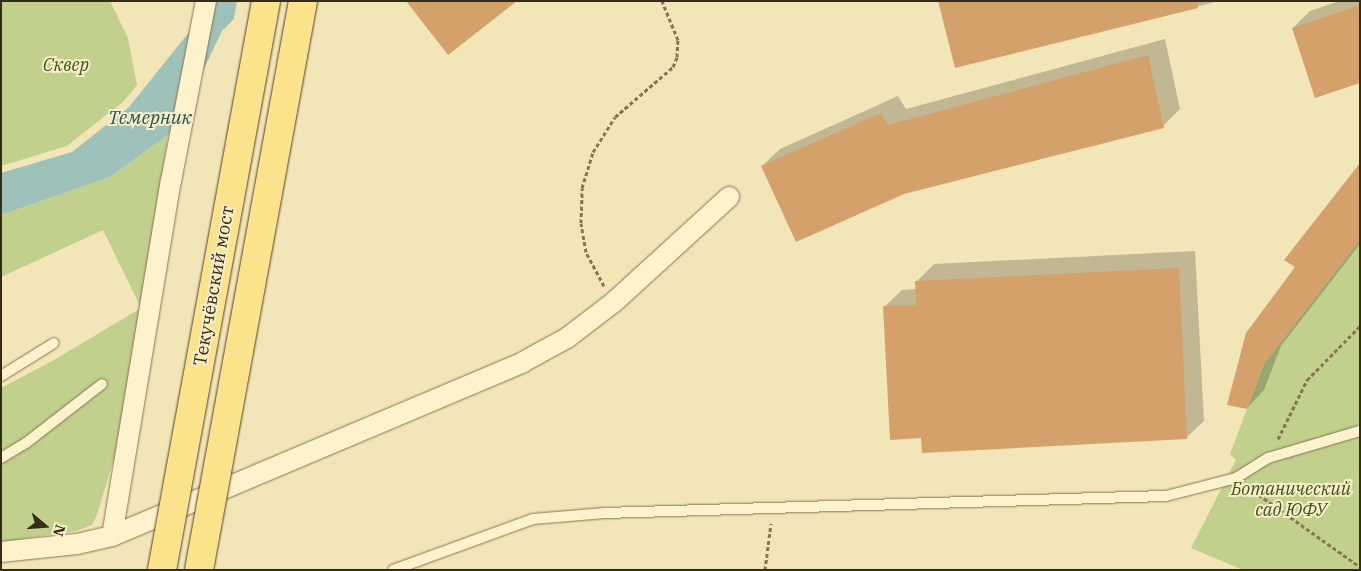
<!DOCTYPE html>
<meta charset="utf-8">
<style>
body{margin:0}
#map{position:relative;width:1361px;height:571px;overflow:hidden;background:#f2e6b8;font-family:"IBM Plex Serif",serif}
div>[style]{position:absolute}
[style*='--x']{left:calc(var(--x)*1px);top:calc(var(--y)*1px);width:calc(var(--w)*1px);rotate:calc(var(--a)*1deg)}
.green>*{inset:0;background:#c1d08c}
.water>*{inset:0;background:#9ec1ba}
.pier>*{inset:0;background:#f2e6b8}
.shadow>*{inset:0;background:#0003}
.building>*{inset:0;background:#d4a16a}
.path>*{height:3px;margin-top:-1.5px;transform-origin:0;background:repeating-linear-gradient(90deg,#897552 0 4px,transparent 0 6.5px)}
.roads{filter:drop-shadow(0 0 1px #897552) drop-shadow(0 0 1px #897552)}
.lane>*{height:10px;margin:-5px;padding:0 5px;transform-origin:5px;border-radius:5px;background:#fcf2cc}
.street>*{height:20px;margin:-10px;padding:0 10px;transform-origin:10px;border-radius:10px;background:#fcf2cc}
.bridges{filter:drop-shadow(0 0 1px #554127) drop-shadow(0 0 1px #554127)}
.primary-bridge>*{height:28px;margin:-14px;padding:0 14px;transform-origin:14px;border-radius:14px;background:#fae38a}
span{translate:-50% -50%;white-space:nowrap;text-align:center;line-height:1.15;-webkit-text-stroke:4px #f8efc8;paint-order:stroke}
.park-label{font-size:18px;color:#41541d;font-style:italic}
.street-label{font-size:18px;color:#362a19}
.water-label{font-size:19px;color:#265657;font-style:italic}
.frame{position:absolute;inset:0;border:2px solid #362a19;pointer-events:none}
.north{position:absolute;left:20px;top:501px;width:50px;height:50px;-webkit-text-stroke:4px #f8efc8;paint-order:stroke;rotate:108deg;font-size:14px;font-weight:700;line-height:20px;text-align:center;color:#362a19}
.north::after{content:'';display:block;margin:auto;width:18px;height:22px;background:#362a19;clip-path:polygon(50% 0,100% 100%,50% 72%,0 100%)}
</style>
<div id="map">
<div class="green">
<i style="clip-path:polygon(1px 1px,110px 1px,128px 38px,137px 85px,124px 101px,67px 146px,1px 166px)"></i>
<i style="clip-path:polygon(168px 135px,142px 308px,117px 448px,97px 515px,92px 525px,76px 531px,1px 542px,1px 388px,54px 360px,141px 308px,103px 230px,1px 277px,1px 215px,110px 177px)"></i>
<i style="clip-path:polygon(1360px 240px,1360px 570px,1243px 570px,1191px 548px,1236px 460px,1230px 454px,1264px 364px)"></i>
</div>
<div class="water">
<i style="clip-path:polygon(214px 1px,252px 1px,222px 31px,202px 73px,168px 135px,110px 177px,1px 215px,1px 173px,72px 152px,129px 107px)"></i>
</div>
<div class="pier">
<i style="clip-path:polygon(237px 1px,255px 1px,233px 24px)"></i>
</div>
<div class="shadow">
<i style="clip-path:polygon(939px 1px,1219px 1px,956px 67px)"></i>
<i style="clip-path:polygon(1339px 1px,1360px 1px,1360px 82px,1293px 28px,1310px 11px)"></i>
<i style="clip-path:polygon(1165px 39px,1180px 109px,1163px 126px,762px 166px,780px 149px,898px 96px,906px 109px)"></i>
<i style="clip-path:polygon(1360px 165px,1360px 244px,1281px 346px,1264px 390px,1247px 408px,1296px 266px)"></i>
<i style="clip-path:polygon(1195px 251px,1204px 421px,1186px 438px,923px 437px,884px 307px,902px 290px,917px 289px,917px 281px,934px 264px)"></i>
</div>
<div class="building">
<i style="clip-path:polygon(406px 1px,517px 1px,448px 55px)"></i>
<i style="clip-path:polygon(938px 1px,1198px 1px,1198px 8px,955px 68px)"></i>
<i style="clip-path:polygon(1360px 5px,1360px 83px,1315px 98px,1292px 28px)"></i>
<i style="clip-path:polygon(1148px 55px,1164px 128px,904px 194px,796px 242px,761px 166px,881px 113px,888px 125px)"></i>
<i style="clip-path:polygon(1360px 163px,1360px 240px,1264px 364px,1247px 409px,1227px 405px,1246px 333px,1295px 267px,1284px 260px)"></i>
<i style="clip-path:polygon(1179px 268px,1187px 439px,922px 453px,921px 438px,890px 440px,883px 306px,916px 305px,915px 281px)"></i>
</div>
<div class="path">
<i style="--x:604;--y:286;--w:38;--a:-118"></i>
<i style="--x:586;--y:252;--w:29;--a:-100"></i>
<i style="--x:581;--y:223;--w:35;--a:-88"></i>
<i style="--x:582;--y:188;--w:38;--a:-73"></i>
<i style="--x:593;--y:152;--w:41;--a:-57.8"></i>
<i style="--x:615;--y:117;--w:77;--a:-40.8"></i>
<i style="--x:673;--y:67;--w:11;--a:-68"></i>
<i style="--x:677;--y:57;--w:17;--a:-87"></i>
<i style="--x:678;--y:40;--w:42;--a:-112.3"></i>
<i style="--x:1278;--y:439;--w:66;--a:-63.8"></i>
<i style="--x:1307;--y:380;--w:76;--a:-45.5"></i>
<i style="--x:1248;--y:487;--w:138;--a:35.5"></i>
<i style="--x:765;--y:570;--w:47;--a:-82.7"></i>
</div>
<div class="roads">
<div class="lane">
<i style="--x:1;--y:376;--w:62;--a:-31.9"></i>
<i style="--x:1;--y:458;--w:29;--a:-31"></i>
<i style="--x:26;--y:443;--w:96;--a:-37.8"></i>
<i style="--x:393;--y:570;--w:149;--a:-20"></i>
<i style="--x:533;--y:519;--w:72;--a:-4.8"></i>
<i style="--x:605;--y:513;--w:561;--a:-1.74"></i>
<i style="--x:1166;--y:496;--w:72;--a:-14.4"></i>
<i style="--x:1236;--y:478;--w:38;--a:-32"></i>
<i style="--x:1268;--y:458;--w:96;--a:-16.4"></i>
</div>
<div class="street">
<i style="--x:112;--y:536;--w:360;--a:-80.6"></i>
<i style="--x:171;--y:181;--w:183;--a:-79"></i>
<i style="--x:1;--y:552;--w:76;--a:-6"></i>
<i style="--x:77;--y:544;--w:36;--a:-13"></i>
<i style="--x:112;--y:536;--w:446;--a:-22.9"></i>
<i style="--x:523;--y:362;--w:50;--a:-28.6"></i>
<i style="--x:567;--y:338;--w:59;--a:-37.5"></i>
<i style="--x:614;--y:302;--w:156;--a:-42.4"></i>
</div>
</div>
<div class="bridges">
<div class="primary-bridge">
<i style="--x:162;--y:570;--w:578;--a:-79.64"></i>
<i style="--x:199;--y:570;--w:578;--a:-79.64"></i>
</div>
</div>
<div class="park-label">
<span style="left:66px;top:65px">Сквер</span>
<span style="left:1291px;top:500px">Ботанический<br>сад ЮФУ</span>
</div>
<div class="street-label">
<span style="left:214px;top:286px;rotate:-80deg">Текучёвский мост</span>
</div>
<div class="water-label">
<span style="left:150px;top:118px">Темерник</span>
</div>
<div class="frame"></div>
<div class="north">N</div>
</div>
